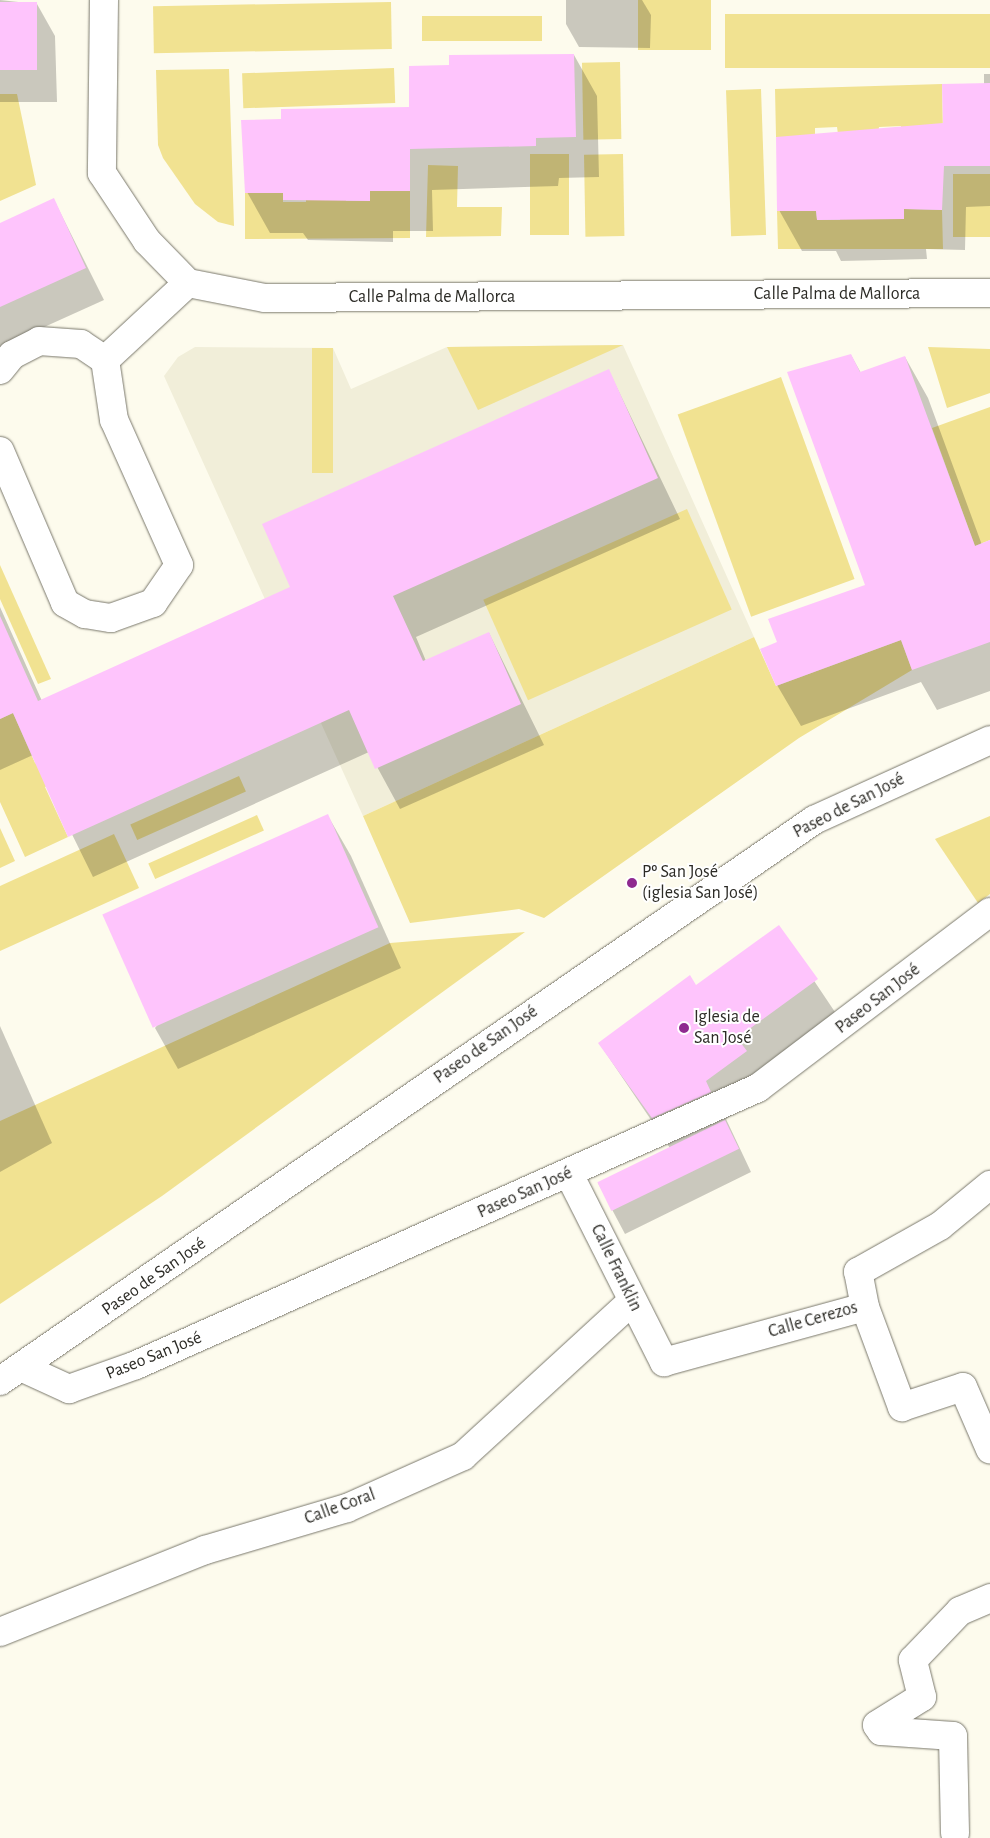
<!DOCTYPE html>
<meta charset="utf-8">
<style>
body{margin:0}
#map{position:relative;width:990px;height:1838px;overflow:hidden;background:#fdfbed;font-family:"Alegreya Sans",sans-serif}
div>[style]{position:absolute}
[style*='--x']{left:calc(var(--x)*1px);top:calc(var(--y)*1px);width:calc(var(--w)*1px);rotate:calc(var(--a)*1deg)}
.built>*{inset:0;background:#f1eed9}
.green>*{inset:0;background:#f1e291;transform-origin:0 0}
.shadow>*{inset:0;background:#0003}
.building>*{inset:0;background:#fec4fc;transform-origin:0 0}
.roads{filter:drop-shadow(0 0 1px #7a786c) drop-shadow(0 0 1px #7a786c)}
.minor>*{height:28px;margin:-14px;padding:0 14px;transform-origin:14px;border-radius:14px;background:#fff}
.dots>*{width:14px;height:14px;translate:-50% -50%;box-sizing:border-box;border:2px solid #fff;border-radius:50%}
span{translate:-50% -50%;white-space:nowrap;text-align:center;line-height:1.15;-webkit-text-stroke:4px #fff;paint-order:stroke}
.street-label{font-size:18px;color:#2c2b26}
.poi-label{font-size:18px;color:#2c2b26}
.left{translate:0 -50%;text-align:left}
</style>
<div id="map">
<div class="built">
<i style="clip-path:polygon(623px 345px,754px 637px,363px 816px,164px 376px,178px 357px,195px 347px,333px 348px,351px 389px,447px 347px)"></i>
</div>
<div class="green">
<i style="left:638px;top:0;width:73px;height:50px"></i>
<i style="left:391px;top:2px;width:47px;height:238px;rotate:89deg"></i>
<i style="left:990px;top:14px;width:54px;height:265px;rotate:90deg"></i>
<i style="left:422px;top:16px;width:120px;height:25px"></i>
<i style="left:620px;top:62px;width:77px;height:38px;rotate:89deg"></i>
<i style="left:394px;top:68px;width:35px;height:152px;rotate:88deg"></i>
<i style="clip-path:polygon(229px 69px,234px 226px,218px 222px,195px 204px,163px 158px,158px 145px,156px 70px)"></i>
<i style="clip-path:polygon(942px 84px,943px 135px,902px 136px,901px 126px,879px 127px,878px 134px,838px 134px,837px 127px,815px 128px,815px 137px,776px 137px,775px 89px)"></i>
<i style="left:761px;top:89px;width:146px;height:35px;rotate:88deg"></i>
<i style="clip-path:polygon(0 94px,17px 94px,36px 185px,0 201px)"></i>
<i style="left:530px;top:154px;width:39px;height:81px"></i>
<i style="left:623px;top:154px;width:82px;height:39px;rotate:89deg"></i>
<i style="clip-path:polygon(428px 165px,458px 166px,457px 207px,502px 207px,501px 236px,426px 237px)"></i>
<i style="left:990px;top:174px;width:63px;height:37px;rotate:90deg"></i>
<i style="clip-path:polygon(370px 191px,410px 191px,410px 238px,245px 239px,245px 193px,283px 193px,283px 202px,306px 202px,306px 195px,346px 195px,346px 201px,370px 201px)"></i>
<i style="clip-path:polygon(904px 209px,942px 210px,943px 249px,778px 249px,777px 211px,816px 211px,817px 220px,840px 220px,840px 214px,904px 219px)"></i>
<i style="clip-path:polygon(623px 345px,478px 410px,447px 347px)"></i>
<i style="clip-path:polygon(928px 347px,990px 349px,990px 393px,947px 408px)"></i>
<i style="left:312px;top:348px;width:21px;height:125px"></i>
<i style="left:781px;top:377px;width:215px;height:110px;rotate:70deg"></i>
<i style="clip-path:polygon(990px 407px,990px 540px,975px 546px,932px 428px)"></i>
<i style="left:687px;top:509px;width:110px;height:223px;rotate:66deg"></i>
<i style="clip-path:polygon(0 565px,51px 679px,38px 684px,0 599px)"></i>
<i style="clip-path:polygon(754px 637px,776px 686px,901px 640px,912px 670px,799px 738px,544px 918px,519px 909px,410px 923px,363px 816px)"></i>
<i style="clip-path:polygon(13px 713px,35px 763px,61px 779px,45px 787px,68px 837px,25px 857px,0 802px,0 719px)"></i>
<i style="left:239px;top:776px;width:17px;height:119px;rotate:66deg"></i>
<i style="left:257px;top:815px;width:17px;height:119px;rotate:66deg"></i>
<i style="clip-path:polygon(990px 816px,990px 894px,978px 903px,935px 839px)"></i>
<i style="clip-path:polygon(0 828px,15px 861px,0 868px)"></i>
<i style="clip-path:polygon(114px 834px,139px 888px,0 951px,0 886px)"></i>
<i style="clip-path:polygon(525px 932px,162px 1196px,0 1304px,0 1121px,390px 943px)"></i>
</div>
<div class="shadow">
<i style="clip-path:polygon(0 0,37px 4px,55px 36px,57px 102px,0 102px)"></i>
<i style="clip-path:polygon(566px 0,642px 0,651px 15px,650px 48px,579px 47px,566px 24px)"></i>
<i style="clip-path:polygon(574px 55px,597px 96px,599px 177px,559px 178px,558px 186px,432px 190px,433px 231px,393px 231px,393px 242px,308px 240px,303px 233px,270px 233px,247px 192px,282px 120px,411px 108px,450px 66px)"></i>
<i style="clip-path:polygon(984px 74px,990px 74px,990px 206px,966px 207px,965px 250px,926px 249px,927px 259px,841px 261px,836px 251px,802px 251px,779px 210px,944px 124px,984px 84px)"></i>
<i style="clip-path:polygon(54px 200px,104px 300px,0 347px,0 224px)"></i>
<i style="clip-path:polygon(851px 355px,861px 373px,905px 357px,928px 398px,982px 545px,990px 542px,990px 691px,937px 710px,921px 682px,801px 726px,777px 685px,779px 643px,867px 585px)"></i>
<i style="clip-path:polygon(609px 371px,680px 519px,416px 637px,426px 661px,489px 633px,544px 745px,400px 809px,369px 752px,93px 877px,33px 755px,0 770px,0 607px,42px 701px,292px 588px)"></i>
<i style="clip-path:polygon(328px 816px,351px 856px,401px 968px,178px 1069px,155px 1028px)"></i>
<i style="clip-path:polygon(778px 927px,839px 1018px,767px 1089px,726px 1119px,751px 1172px,625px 1234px,598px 1183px,670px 1148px,599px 1043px,696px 986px)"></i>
<i style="clip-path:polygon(0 1026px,52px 1143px,0 1172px)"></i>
</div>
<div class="building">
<i style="left:0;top:2px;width:37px;height:68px"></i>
<i style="clip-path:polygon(574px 54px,576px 137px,536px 138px,536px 146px,410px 149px,410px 191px,370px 191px,370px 201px,283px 200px,283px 193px,245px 193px,241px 120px,281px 119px,281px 109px,409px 107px,409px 66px,449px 65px,449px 55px)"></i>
<i style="clip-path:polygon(990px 83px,990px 166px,944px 166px,942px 210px,904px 209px,904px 219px,817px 220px,816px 211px,777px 211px,776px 137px,943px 123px,942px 84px)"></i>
<i style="clip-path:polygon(54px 198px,86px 268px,0 307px,0 223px)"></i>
<i style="clip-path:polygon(851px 354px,860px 372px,905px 356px,975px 546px,990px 540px,990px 642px,912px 670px,901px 640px,776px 686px,760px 649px,777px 642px,768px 619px,865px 585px,787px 372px)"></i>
<i style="clip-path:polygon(609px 369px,658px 478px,393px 596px,423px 661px,489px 632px,521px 704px,375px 769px,349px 710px,68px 837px,13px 713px,0 719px,0 616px,38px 701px,290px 587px,262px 524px)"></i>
<i style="left:328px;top:814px;width:124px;height:247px;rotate:66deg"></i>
<i style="clip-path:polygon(779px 925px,818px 979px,737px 1038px,747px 1051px,706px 1081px,711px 1092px,652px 1118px,598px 1043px,690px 975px,696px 985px)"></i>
<i style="left:725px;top:1120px;width:32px;height:142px;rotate:64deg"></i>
</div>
<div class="roads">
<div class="minor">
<i style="--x:104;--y:0;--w:173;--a:90.7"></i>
<i style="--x:102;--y:173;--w:82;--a:56.5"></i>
<i style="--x:147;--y:241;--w:59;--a:45.7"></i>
<i style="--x:188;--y:283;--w:78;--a:11"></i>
<i style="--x:265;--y:298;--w:725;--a:-0.4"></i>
<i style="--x:0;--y:370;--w:19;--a:-51"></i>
<i style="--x:12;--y:355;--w:30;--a:-27"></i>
<i style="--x:39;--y:341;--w:42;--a:4.1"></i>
<i style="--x:81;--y:344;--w:29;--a:34"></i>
<i style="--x:0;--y:451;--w:165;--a:66.8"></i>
<i style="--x:65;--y:603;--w:23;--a:29"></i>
<i style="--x:85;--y:614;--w:26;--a:9"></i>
<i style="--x:111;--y:618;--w:45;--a:-19.7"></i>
<i style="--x:153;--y:603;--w:46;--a:-55.6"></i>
<i style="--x:179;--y:565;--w:159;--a:-114.1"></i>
<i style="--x:114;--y:420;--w:61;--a:-98.5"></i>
<i style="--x:105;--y:360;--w:113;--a:-42.9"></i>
<i style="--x:569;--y:1174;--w:211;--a:63.2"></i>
<i style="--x:664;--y:1362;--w:208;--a:-15.3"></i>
<i style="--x:865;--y:1307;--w:36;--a:-101"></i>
<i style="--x:858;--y:1272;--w:94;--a:-29.3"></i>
<i style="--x:940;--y:1226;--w:65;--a:-39.4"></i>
<i style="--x:865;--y:1307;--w:107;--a:69.7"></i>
<i style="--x:902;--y:1407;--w:64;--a:-18.2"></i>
<i style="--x:963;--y:1387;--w:68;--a:66.5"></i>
<i style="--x:23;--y:1368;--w:51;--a:24.5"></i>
<i style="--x:69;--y:1389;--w:71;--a:-19.7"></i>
<i style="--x:136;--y:1365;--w:681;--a:-24.01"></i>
<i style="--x:758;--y:1088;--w:291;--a:-37.2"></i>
<i style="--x:0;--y:1381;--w:989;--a:-34.57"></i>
<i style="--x:814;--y:820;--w:193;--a:-24.4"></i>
<i style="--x:0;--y:1632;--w:221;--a:-21.8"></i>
<i style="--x:205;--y:1550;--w:148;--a:-16.5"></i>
<i style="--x:347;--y:1508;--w:127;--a:-24.1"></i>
<i style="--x:463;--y:1456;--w:229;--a:-42.5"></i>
<i style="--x:955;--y:1833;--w:97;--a:-91.2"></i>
<i style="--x:953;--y:1736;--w:72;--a:-176"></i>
<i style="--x:881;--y:1731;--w:7;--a:-124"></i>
<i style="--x:877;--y:1725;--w:53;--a:-31.9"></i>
<i style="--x:922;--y:1697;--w:38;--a:-104"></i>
<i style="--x:913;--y:1660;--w:68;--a:-46.2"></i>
<i style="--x:960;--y:1611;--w:33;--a:-23"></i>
</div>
</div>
<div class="dots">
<i style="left:632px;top:883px;background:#8f2a90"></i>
<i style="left:684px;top:1028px;background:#8f2a90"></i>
</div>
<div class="street-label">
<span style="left:837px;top:294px">Calle Palma de Mallorca</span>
<span style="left:432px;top:297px">Calle Palma de Mallorca</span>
<span style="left:849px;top:806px;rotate:-27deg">Paseo de San José</span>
<span style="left:878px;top:999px;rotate:-38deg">Paseo San José</span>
<span style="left:486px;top:1045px;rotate:-35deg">Paseo de San José</span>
<span style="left:525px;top:1193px;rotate:-24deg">Paseo San José</span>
<span style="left:616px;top:1268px;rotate:64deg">Calle Franklin</span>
<span style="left:154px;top:1277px;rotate:-35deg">Paseo de San José</span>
<span style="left:813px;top:1320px;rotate:-16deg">Calle Cerezos</span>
<span style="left:154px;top:1356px;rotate:-22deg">Paseo San José</span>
<span style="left:340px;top:1507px;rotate:-20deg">Calle Coral</span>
</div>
<div class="poi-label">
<span class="left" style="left:642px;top:883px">Pº San José<br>(iglesia San José)</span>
<span class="left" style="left:694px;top:1028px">Iglesia de<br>San José</span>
</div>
</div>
